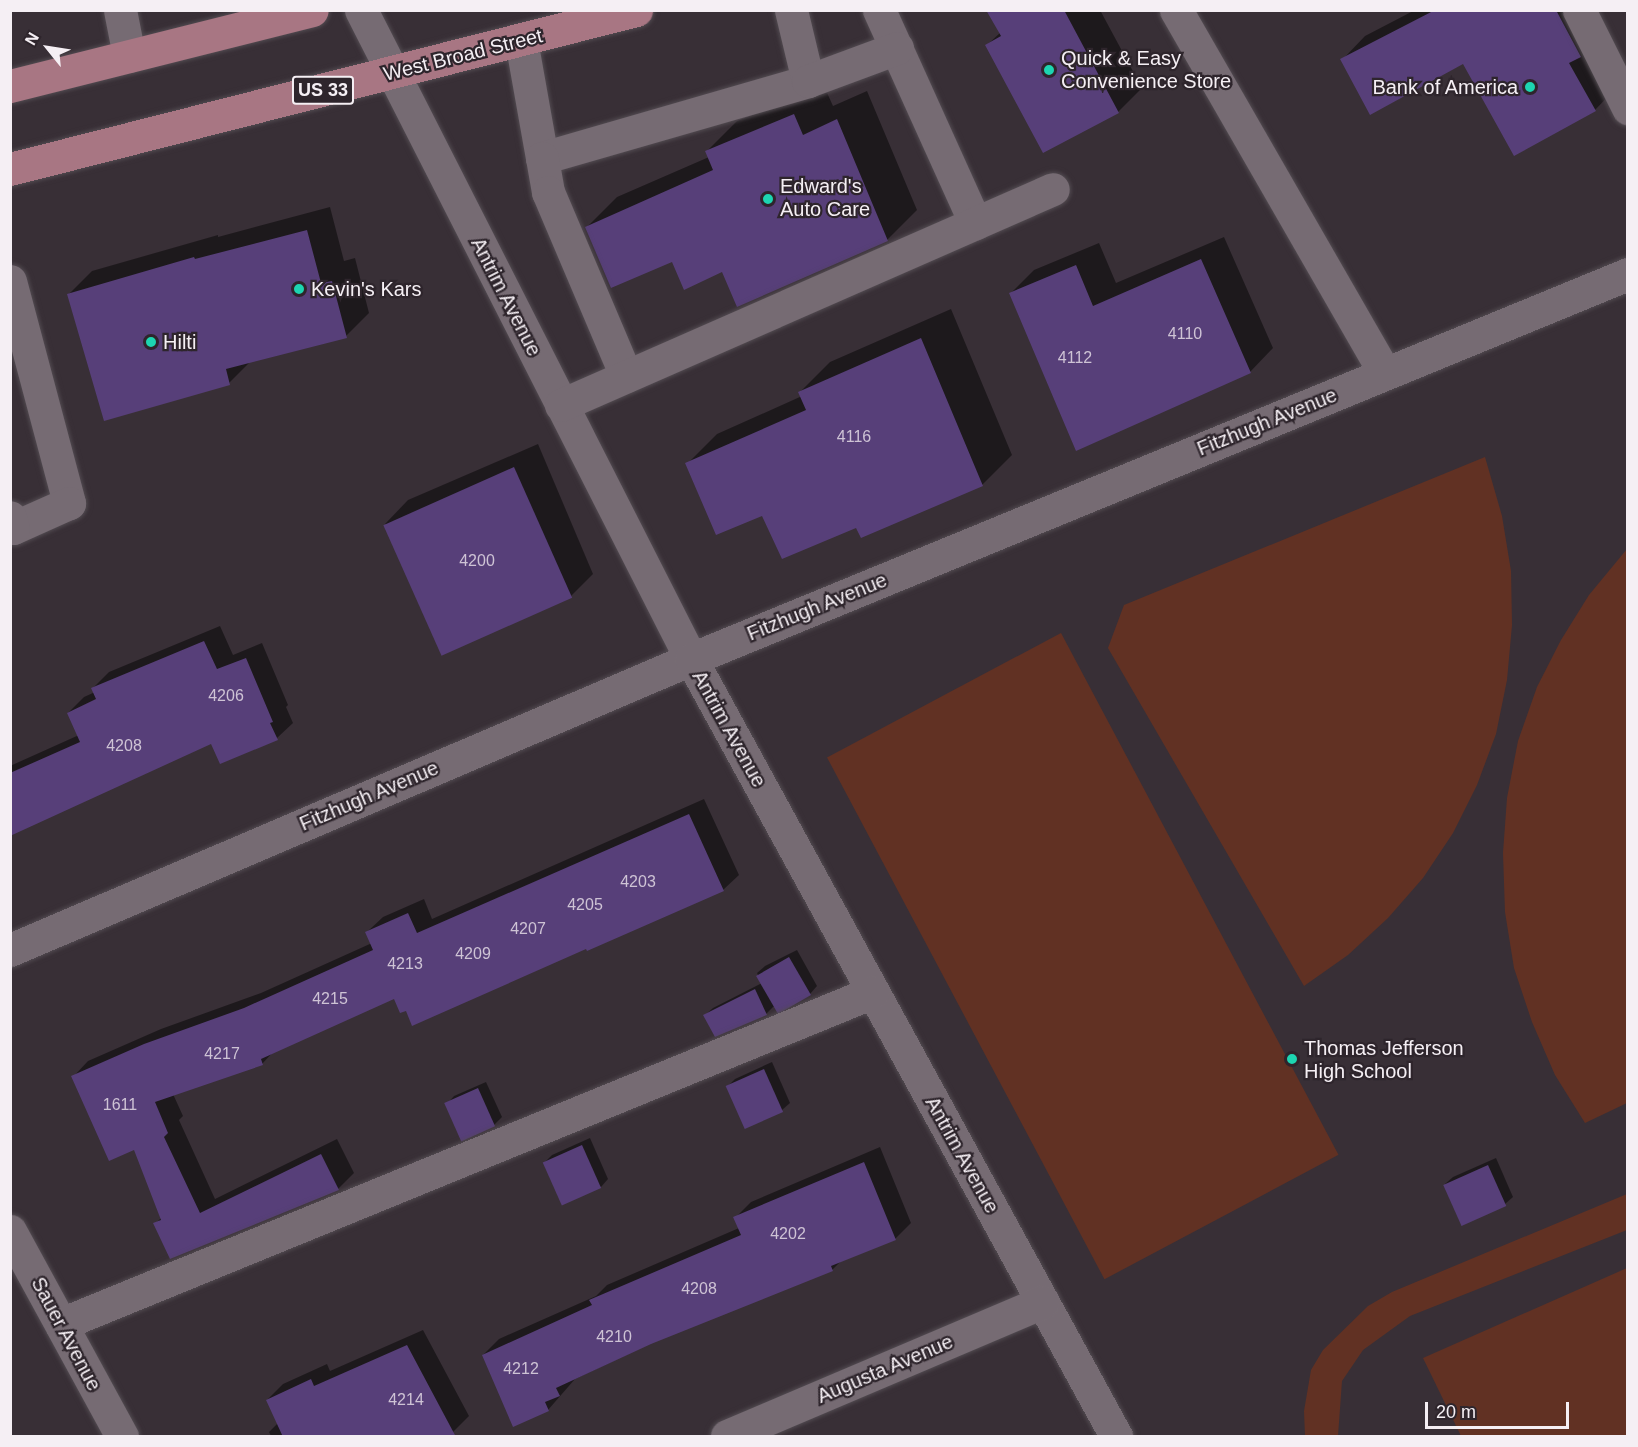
<!DOCTYPE html>
<style>
body{margin:0}
#map{position:relative;width:1638px;height:1447px;overflow:hidden;background:#382f36;font-family:Helvetica,sans-serif}
div>[style]{position:absolute}
[style*='--x']{left:calc(var(--x)*1px);top:calc(var(--y)*1px);width:calc(var(--w)*1px);rotate:calc(var(--a)*1deg)}
.green>*{inset:0;background:#613123;transform-origin:0 0}
.shadow>*{inset:0;background:#0007}
.building>*{inset:0;background:#573f79;transform-origin:0 0}
.roads{filter:drop-shadow(0 0 2px #524b51) drop-shadow(0 0 2px #524b51)}
.minor>*{height:33px;margin:-16.5px;padding:0 16.5px;transform-origin:16.5px;border-radius:16.5px;background:#766b73}
.major>*{height:33px;margin:-16.5px;padding:0 16.5px;transform-origin:16.5px;border-radius:16.5px;background:#a87683}
.dots>*{width:16px;height:16px;translate:-50% -50%;box-sizing:border-box;border:3px solid #2e252c;border-radius:50%}
span{translate:-50% -50%;white-space:nowrap;text-align:center;line-height:1.15;-webkit-text-stroke:4.5px #2e252c;paint-order:stroke}
.number-label{font-size:16px;color:#cec3d5}
.number-label span{-webkit-text-stroke-width:0}
.shield-label span{padding:2px 4px;background:#2e252c;border:2px solid;border-radius:4px;-webkit-text-stroke-width:0}
.shield-label{font-size:18px;color:#f5eff4;font-weight:700}
.street-label{font-size:20px;color:#f5eff4}
.poi-label{font-size:20px;color:#f5eff4}
.left{translate:0 -50%;text-align:left}
.right{translate:-100% -50%;text-align:right}
.frame{position:absolute;inset:0;border:12px solid #f5eff4;pointer-events:none}
.north{position:absolute;left:18px;top:18px;width:60px;height:60px;-webkit-text-stroke:4px #2e252c;paint-order:stroke;rotate:300deg;font-size:16px;font-weight:700;line-height:24px;text-align:center;color:#f5eff4}
.north::after{content:'';display:block;margin:auto;width:21px;height:27px;background:#f5eff4;clip-path:polygon(50% 0,100% 100%,50% 72%,0 100%)}
.scale{position:absolute;left:1425px;top:1402px;width:144px;height:27px;box-sizing:border-box;border:3px solid #f5eff4;border-top:0;padding-left:8px;font-size:18px;line-height:21px;white-space:nowrap;color:#f5eff4;-webkit-text-stroke:4px #2e252c;paint-order:stroke}
</style>
<div id="map">
<div class="green">
<i style="clip-path:polygon(1485px 457px,1502px 516px,1511px 571px,1512px 625px,1507px 680px,1496px 734px,1477px 785px,1453px 833px,1423px 878px,1388px 918px,1348px 955px,1304px 986px,1108px 648px,1124px 605px)"></i>
<i style="clip-path:polygon(1627px 549px,1627px 1103px,1585px 1123px,1555px 1075px,1532px 1022px,1514px 968px,1505px 912px,1503px 853px,1507px 798px,1518px 741px,1537px 687px,1561px 640px,1589px 595px)"></i>
<i style="left:1061px;top:633px;width:591px;height:265px;rotate:62deg"></i>
<i style="clip-path:polygon(1627px 1194px,1627px 1230px,1410px 1316px,1363px 1350px,1342px 1381px,1338px 1436px,1305px 1436px,1304px 1411px,1311px 1370px,1323px 1350px,1368px 1306px,1392px 1292px)"></i>
<i style="clip-path:polygon(1627px 1268px,1627px 1436px,1461px 1436px,1423px 1358px)"></i>
</div>
<div class="shadow">
<i style="clip-path:polygon(987px 10px,1100px 10px,1142px 88px,1118px 112px,1044px 151px,987px 45px,1001px 32px)"></i>
<i style="clip-path:polygon(1415px 10px,1592px 10px,1618px 86px,1595px 110px,1464px 62px,1342px 60px,1365px 36px)"></i>
<i style="clip-path:polygon(824px 86px,833px 106px,867px 91px,917px 210px,887px 240px,723px 270px,673px 260px,587px 227px,617px 197px,709px 157px,707px 151px,737px 121px)"></i>
<i style="clip-path:polygon(330px 207px,344px 261px,355px 258px,369px 313px,346px 336px,252px 360px,229px 383px,69px 294px,92px 271px,218px 235px,218px 237px)"></i>
<i style="clip-path:polygon(1224px 237px,1273px 348px,1250px 372px,1010px 294px,1034px 270px,1099px 243px,1116px 283px)"></i>
<i style="clip-path:polygon(951px 309px,1012px 455px,982px 485px,857px 526px,763px 514px,687px 464px,717px 434px,802px 396px,800px 392px,830px 362px)"></i>
<i style="clip-path:polygon(538px 444px,593px 574px,570px 597px,385px 524px,408px 500px)"></i>
<i style="clip-path:polygon(220px 626px,233px 655px,262px 643px,288px 705px,286px 707px,293px 723px,277px 738px,212px 742px,10px 833px,10px 766px,79px 735px,68px 713px,84px 697px,95px 692px,93px 688px,109px 672px)"></i>
<i style="clip-path:polygon(704px 799px,739px 875px,723px 890px,587px 947px,406px 1009px,395px 997px,274px 1051px,262px 1064px,173px 1094px,183px 1116px,179px 1120px,215px 1199px,337px 1139px,354px 1173px,338px 1189px,170px 1257px,155px 1224px,162px 1217px,134px 1148px,73px 1077px,88px 1061px,161px 1029px,261px 993px,372px 943px,367px 932px,383px 917px,424px 899px,432px 919px)"></i>
<i style="clip-path:polygon(797px 950px,817px 986px,810px 994px,773px 1007px,766px 1014px,705px 1015px,713px 1008px,762px 983px,757px 973px,765px 966px)"></i>
<i style="clip-path:polygon(772px 1062px,790px 1103px,782px 1110px,727px 1087px,735px 1079px)"></i>
<i style="clip-path:polygon(486px 1082px,502px 1117px,494px 1125px,447px 1104px,454px 1096px)"></i>
<i style="clip-path:polygon(590px 1138px,608px 1179px,601px 1187px,545px 1162px,552px 1155px)"></i>
<i style="clip-path:polygon(880px 1147px,911px 1223px,895px 1239px,841px 1261px,832px 1270px,651px 1343px,575px 1379px,548px 1410px,483px 1355px,499px 1339px,596px 1296px,607px 1285px,739px 1228px,735px 1218px,751px 1202px)"></i>
<i style="clip-path:polygon(1496px 1158px,1513px 1197px,1505px 1204px,1445px 1184px,1453px 1177px)"></i>
<i style="clip-path:polygon(423px 1330px,469px 1416px,453px 1432px,442px 1436px,271px 1436px,269px 1432px,278px 1423px,267px 1400px,283px 1384px,327px 1364px,330px 1371px)"></i>
</div>
<div class="building">
<i style="clip-path:polygon(986px 10px,1064px 10px,1119px 113px,1043px 153px,985px 45px,1001px 36px)"></i>
<i style="clip-path:polygon(1435px 10px,1556px 10px,1581px 57px,1569px 63px,1596px 111px,1514px 156px,1463px 64px,1370px 115px,1340px 59px)"></i>
<i style="clip-path:polygon(794px 114px,803px 135px,837px 119px,888px 241px,737px 307px,722px 272px,684px 290px,672px 262px,611px 288px,585px 227px,713px 170px,705px 151px)"></i>
<i style="clip-path:polygon(307px 230px,321px 283px,332px 281px,347px 338px,226px 369px,230px 385px,104px 421px,67px 294px,194px 257px,195px 259px)"></i>
<i style="clip-path:polygon(1201px 259px,1251px 373px,1076px 451px,1009px 293px,1076px 265px,1093px 306px)"></i>
<i style="clip-path:polygon(921px 338px,983px 486px,861px 538px,856px 528px,782px 559px,762px 516px,716px 535px,685px 463px,806px 410px,798px 392px)"></i>
<i style="left:514px;top:467px;width:143px;height:143px;rotate:66deg"></i>
<i style="clip-path:polygon(204px 641px,217px 669px,246px 658px,273px 722px,270px 723px,278px 740px,220px 764px,211px 744px,10px 836px,10px 773px,80px 742px,67px 713px,96px 699px,91px 688px)"></i>
<i style="clip-path:polygon(689px 814px,724px 891px,587px 951px,586px 949px,412px 1026px,406px 1011px,400px 1013px,394px 999px,261px 1059px,263px 1065px,155px 1102px,168px 1133px,164px 1137px,200px 1213px,321px 1154px,339px 1190px,170px 1259px,153px 1223px,161px 1220px,134px 1150px,109px 1161px,71px 1076px,144px 1044px,244px 1008px,373px 950px,365px 932px,408px 913px,417px 933px)"></i>
<i style="left:789px;top:957px;width:44px;height:38px;rotate:60deg"></i>
<i style="clip-path:polygon(755px 989px,767px 1015px,715px 1037px,703px 1015px)"></i>
<i style="left:764px;top:1069px;width:47px;height:42px;rotate:66deg"></i>
<i style="left:478px;top:1088px;width:42px;height:37px;rotate:66deg"></i>
<i style="left:582px;top:1145px;width:47px;height:43px;rotate:66deg"></i>
<i style="clip-path:polygon(864px 1162px,896px 1240px,831px 1266px,833px 1271px,651px 1344px,556px 1388px,560px 1396px,545px 1402px,549px 1411px,513px 1427px,482px 1355px,592px 1305px,589px 1300px,741px 1235px,733px 1217px)"></i>
<i style="left:1488px;top:1165px;width:45px;height:49px;rotate:66deg"></i>
<i style="clip-path:polygon(407px 1345px,456px 1437px,283px 1437px,266px 1400px,311px 1379px,314px 1386px)"></i>
</div>
<div class="roads">
<div class="minor">
<i style="--x:120;--y:10;--w:47;--a:78.9"></i>
<i style="--x:361;--y:10;--w:728;--a:63.05"></i>
<i style="--x:691;--y:659;--w:886;--a:61.32"></i>
<i style="--x:879;--y:10;--w:234;--a:65.7"></i>
<i style="--x:1176;--y:10;--w:419;--a:60.1"></i>
<i style="--x:1579;--y:10;--w:110;--a:63.4"></i>
<i style="--x:521;--y:40;--w:120;--a:79.9"></i>
<i style="--x:542;--y:158;--w:277;--a:-16.1"></i>
<i style="--x:808;--y:81;--w:73;--a:-103.5"></i>
<i style="--x:808;--y:81;--w:95;--a:-20.3"></i>
<i style="--x:542;--y:158;--w:35;--a:80"></i>
<i style="--x:548;--y:192;--w:200;--a:67"></i>
<i style="--x:10;--y:281;--w:230;--a:75.1"></i>
<i style="--x:69;--y:503;--w:61;--a:155.9"></i>
<i style="--x:13;--y:528;--w:11;--a:-105"></i>
<i style="--x:561;--y:405;--w:537;--a:-23.7"></i>
<i style="--x:10;--y:950;--w:741;--a:-23.14"></i>
<i style="--x:691;--y:659;--w:1013;--a:-22.34"></i>
<i style="--x:10;--y:1231;--w:234;--a:61.4"></i>
<i style="--x:61;--y:1324;--w:877;--a:-22.24"></i>
<i style="--x:727;--y:1436;--w:343;--a:-23"></i>
</div>
<div class="major">
<i style="--x:10;--y:86;--w:311;--a:-14.1"></i>
<i style="--x:10;--y:169;--w:646;--a:-14.25"></i>
</div>
</div>
<div class="dots">
<i style="left:1049px;top:70px;background:#1dd5b1"></i>
<i style="left:1530px;top:87px;background:#1dd5b1"></i>
<i style="left:768px;top:199px;background:#1dd5b1"></i>
<i style="left:299px;top:289px;background:#1dd5b1"></i>
<i style="left:151px;top:342px;background:#1dd5b1"></i>
<i style="left:1292px;top:1059px;background:#1dd5b1"></i>
</div>
<div class="number-label">
<span style="left:1185px;top:334px">4110</span>
<span style="left:1075px;top:358px">4112</span>
<span style="left:854px;top:437px">4116</span>
<span style="left:477px;top:561px">4200</span>
<span style="left:226px;top:696px">4206</span>
<span style="left:124px;top:746px">4208</span>
<span style="left:638px;top:882px">4203</span>
<span style="left:585px;top:905px">4205</span>
<span style="left:528px;top:929px">4207</span>
<span style="left:473px;top:954px">4209</span>
<span style="left:405px;top:964px">4213</span>
<span style="left:330px;top:999px">4215</span>
<span style="left:222px;top:1054px">4217</span>
<span style="left:120px;top:1105px">1611</span>
<span style="left:788px;top:1234px">4202</span>
<span style="left:699px;top:1289px">4208</span>
<span style="left:614px;top:1337px">4210</span>
<span style="left:521px;top:1369px">4212</span>
<span style="left:406px;top:1400px">4214</span>
</div>
<div class="shield-label">
<span style="left:323px;top:90px">US 33</span>
</div>
<div class="street-label">
<span style="left:463px;top:55px;rotate:-14deg">West Broad Street</span>
<span style="left:506px;top:297px;rotate:63deg">Antrim Avenue</span>
<span style="left:1267px;top:422px;rotate:-22deg">Fitzhugh Avenue</span>
<span style="left:817px;top:607px;rotate:-22deg">Fitzhugh Avenue</span>
<span style="left:729px;top:729px;rotate:61deg">Antrim Avenue</span>
<span style="left:369px;top:796px;rotate:-23deg">Fitzhugh Avenue</span>
<span style="left:962px;top:1155px;rotate:61deg">Antrim Avenue</span>
<span style="left:66px;top:1334px;rotate:62deg">Sauer Avenue</span>
<span style="left:885px;top:1369px;rotate:-23deg">Augusta Avenue</span>
</div>
<div class="poi-label">
<span class="left" style="left:1061px;top:70px">Quick &amp; Easy<br>Convenience Store</span>
<span class="right" style="left:1518px;top:87px">Bank of America</span>
<span class="left" style="left:780px;top:198px">Edward's<br>Auto Care</span>
<span class="left" style="left:311px;top:289px">Kevin's Kars</span>
<span class="left" style="left:163px;top:342px">Hilti</span>
<span class="left" style="left:1304px;top:1060px">Thomas Jefferson<br>High School</span>
</div>
<div class="frame"></div>
<div class="north">N</div>
<div class="scale">20 m</div>
</div>
